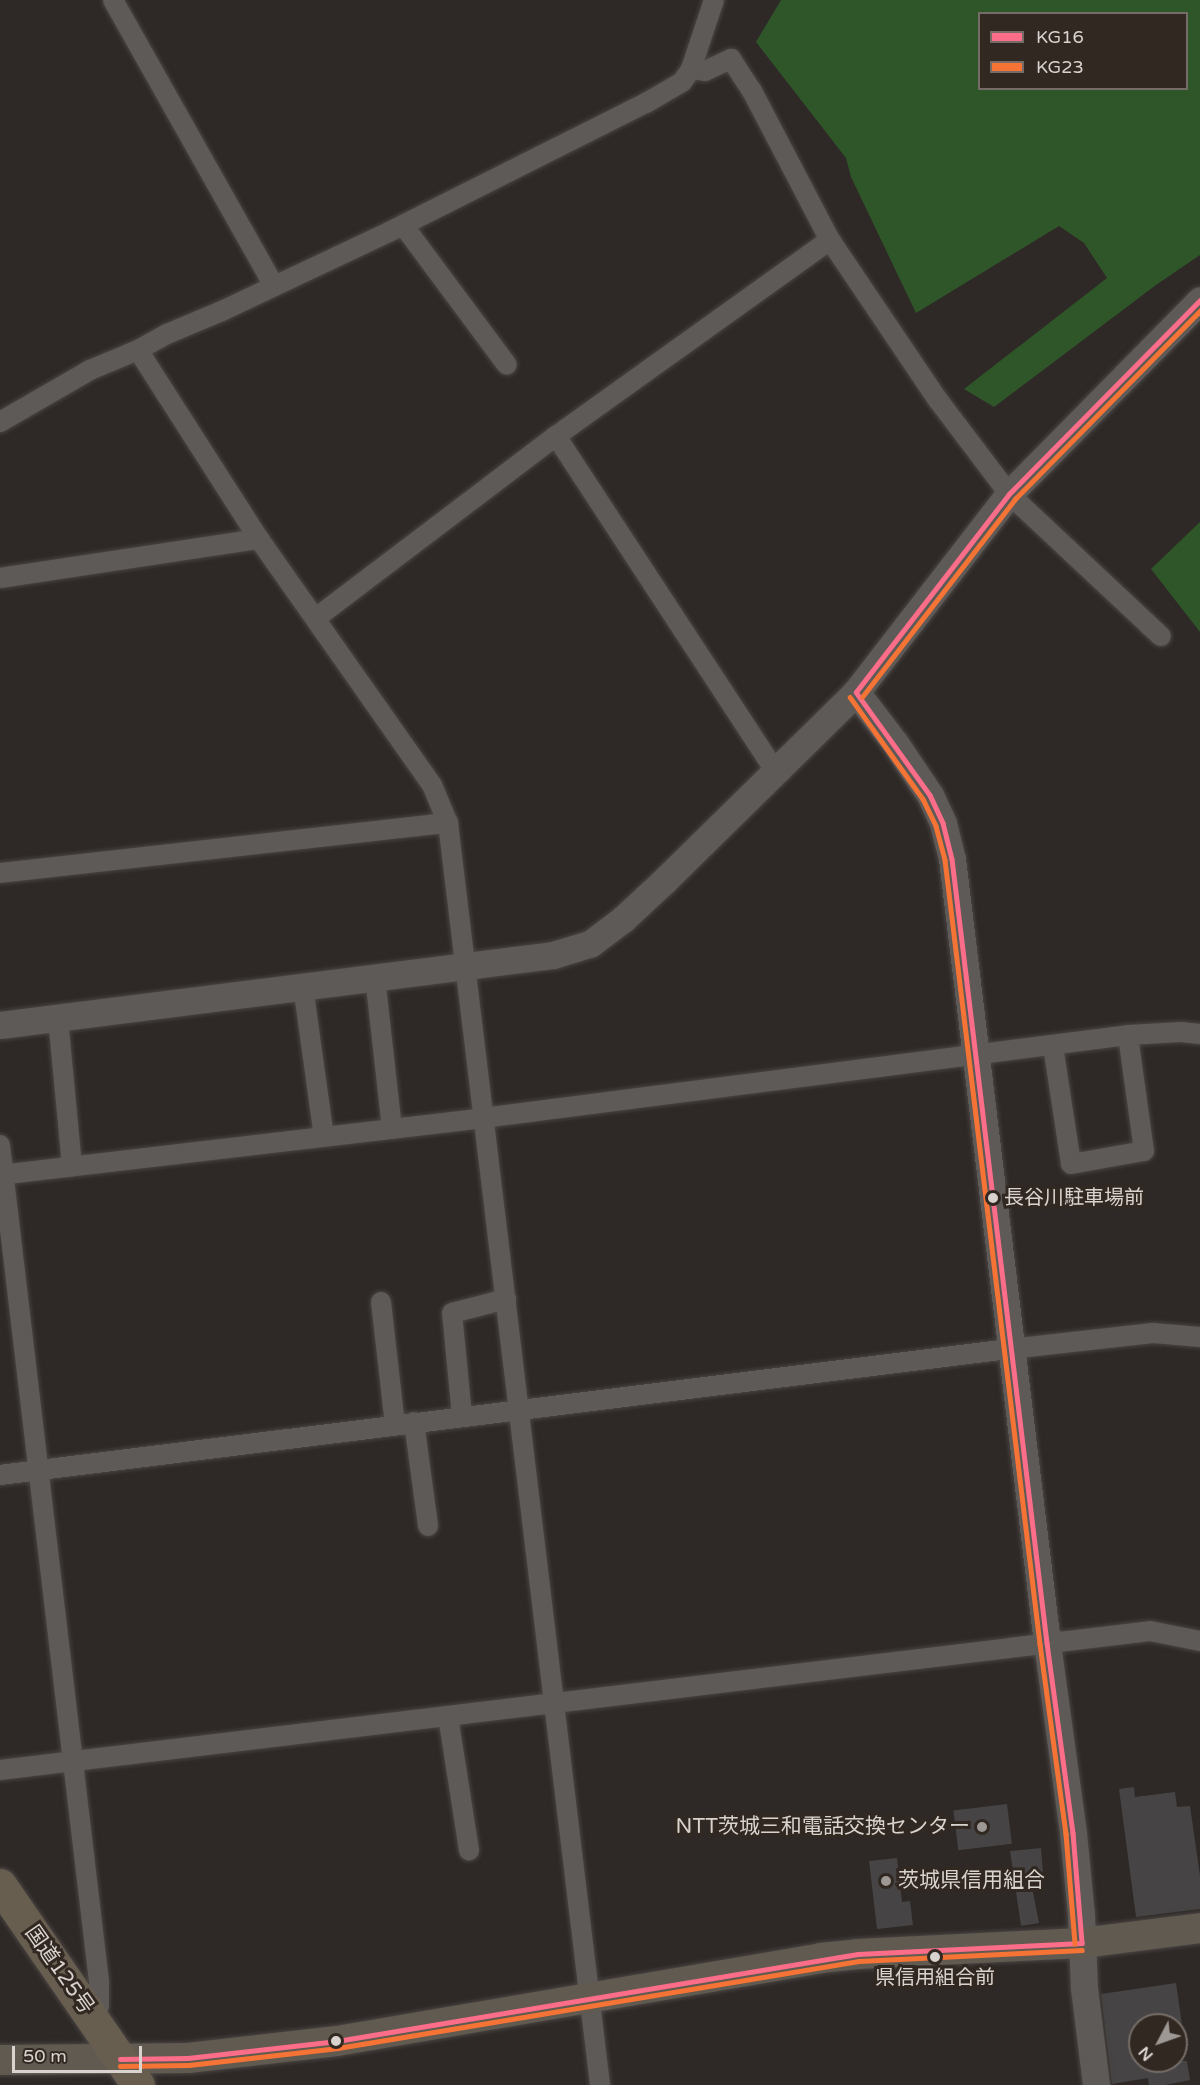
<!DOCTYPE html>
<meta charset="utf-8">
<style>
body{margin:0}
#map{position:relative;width:1200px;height:2085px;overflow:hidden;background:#2e2926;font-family:"Varela Round","Noto Sans JP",sans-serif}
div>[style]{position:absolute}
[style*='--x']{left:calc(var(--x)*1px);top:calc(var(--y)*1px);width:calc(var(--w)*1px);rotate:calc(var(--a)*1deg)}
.forest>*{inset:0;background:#2f5629}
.building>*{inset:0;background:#464444;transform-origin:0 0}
.roads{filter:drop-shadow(0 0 2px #494442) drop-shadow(0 0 2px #494442)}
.street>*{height:20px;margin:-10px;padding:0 10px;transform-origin:10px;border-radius:10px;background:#5e5a57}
.secondary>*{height:27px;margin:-13.5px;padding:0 13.5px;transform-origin:13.5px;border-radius:13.5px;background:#5e5a57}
.primary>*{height:30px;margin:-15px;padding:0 15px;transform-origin:15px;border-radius:15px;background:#615a51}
.highway>*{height:33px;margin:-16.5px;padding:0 16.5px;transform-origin:16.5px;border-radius:16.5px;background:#685e50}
.bus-1>*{height:4.5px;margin:-2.25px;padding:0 2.25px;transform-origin:2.25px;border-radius:2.25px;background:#fb6d88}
.bus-2>*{height:4.5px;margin:-2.25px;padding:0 2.25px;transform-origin:2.25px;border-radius:2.25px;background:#f57335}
.dots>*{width:16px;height:16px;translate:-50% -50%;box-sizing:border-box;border:3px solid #322822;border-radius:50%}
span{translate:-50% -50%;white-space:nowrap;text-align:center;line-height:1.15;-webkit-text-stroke:6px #322822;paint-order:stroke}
.bus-label{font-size:20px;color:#d9d3cf}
.left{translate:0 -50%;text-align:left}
.poi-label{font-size:21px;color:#d9d3cf}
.right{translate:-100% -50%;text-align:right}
.street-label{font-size:21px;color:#d9d3cf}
.legend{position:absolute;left:978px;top:12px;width:210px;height:78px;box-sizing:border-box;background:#322822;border:2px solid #756c67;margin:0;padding:8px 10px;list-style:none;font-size:18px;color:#d9d3cf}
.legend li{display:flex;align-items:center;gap:12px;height:30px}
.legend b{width:30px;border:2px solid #756c67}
.north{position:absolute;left:1128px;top:2013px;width:60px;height:60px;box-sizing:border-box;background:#322822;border:2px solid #756c67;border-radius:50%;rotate:229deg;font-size:16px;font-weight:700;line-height:24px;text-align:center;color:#d9d3cf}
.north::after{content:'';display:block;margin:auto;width:21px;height:27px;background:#9d9894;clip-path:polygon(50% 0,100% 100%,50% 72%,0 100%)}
.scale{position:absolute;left:12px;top:2046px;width:130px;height:27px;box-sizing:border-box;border:3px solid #d9d3cf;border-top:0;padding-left:8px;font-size:18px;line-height:21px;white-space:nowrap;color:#d9d3cf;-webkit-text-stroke:4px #322822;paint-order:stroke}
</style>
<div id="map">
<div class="forest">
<i style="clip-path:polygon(evenodd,781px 0,1200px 0,1200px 255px,1156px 285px,994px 407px,964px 389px,1107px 278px,1084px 243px,1059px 226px,916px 313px,851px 177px,846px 158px,756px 42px,781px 0,980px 14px,1186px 14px,1186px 88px,980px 88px,980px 14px)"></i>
<i style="clip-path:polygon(1200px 522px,1200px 632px,1151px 569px)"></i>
</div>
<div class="building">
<i style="clip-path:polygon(1134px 1787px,1135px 1797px,1175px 1792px,1177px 1807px,1190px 1806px,1200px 1876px,1200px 1909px,1136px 1917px,1119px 1789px)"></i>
<i style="left:1007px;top:1804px;width:40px;height:54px;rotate:83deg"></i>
<i style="clip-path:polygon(1041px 1848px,1044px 1886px,1032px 1887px,1039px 1923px,1021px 1926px,1010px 1851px)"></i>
<i style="clip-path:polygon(897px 1858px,902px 1902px,910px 1901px,913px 1925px,877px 1929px,869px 1861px)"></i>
<i style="clip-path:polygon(1176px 1983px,1182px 2025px,1140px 2025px,1140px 2061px,1187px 2061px,1190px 2080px,1165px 2085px,1149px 2085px,1148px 2078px,1112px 2084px,1101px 1994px)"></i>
</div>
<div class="roads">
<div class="street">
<i style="--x:113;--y:0;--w:328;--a:60.6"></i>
<i style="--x:691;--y:69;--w:14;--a:8"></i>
<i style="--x:705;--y:71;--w:29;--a:-25"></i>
<i style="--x:731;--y:59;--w:38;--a:57"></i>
<i style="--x:752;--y:91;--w:168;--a:62.4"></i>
<i style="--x:830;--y:240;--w:193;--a:56"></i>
<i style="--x:938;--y:400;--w:118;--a:52.9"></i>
<i style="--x:1009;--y:494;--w:208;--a:43.1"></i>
<i style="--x:403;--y:225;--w:174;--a:53.4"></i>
<i style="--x:138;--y:350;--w:224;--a:57.4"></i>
<i style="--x:259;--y:539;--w:301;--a:54.9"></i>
<i style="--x:432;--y:785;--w:41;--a:67.2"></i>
<i style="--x:448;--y:823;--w:1271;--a:83.13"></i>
<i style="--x:0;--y:422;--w:104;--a:-30"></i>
<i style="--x:90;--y:370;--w:52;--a:-22.6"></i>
<i style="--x:138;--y:350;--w:33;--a:-29"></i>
<i style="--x:167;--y:334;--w:62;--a:-22.8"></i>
<i style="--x:224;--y:310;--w:183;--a:-25.3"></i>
<i style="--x:389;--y:232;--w:288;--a:-26.7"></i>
<i style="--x:646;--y:103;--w:42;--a:-30.3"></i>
<i style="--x:682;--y:82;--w:16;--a:-55"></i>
<i style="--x:691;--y:69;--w:73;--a:-71.6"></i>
<i style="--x:556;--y:436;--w:400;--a:56.8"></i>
<i style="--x:0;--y:578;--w:262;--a:-8.6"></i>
<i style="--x:316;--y:618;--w:301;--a:-37.2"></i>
<i style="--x:556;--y:436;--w:337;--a:-35.6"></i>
<i style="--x:0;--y:873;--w:451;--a:-6.4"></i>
<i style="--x:375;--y:977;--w:153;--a:83.6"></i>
<i style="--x:303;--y:986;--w:152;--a:82.1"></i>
<i style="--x:58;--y:1018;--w:149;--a:84.6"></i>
<i style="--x:1053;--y:1046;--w:119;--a:81.3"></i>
<i style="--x:1071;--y:1164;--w:74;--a:-10.1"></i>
<i style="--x:1144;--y:1151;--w:117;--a:-97.9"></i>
<i style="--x:0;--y:1145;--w:843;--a:83.25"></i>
<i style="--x:99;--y:1982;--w:23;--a:90"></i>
<i style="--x:99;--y:2005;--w:17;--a:107"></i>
<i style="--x:0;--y:1175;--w:486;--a:-6.7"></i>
<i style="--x:483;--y:1118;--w:650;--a:-7.33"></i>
<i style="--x:1128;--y:1035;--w:53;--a:-3.2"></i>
<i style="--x:1181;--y:1032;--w:19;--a:6"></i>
<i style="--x:381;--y:1302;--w:123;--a:83.5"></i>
<i style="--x:462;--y:1416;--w:103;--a:-95.5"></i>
<i style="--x:452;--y:1313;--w:56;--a:-14.5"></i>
<i style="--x:414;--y:1422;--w:105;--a:82.3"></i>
<i style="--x:0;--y:1475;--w:1009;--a:-7.12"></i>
<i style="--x:1001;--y:1350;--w:153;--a:-6.4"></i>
<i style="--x:1153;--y:1333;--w:47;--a:4.9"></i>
<i style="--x:448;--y:1716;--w:136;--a:81.1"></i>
<i style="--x:0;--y:1770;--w:1158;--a:-6.89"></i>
<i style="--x:1150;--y:1631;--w:51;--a:11.3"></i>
</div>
<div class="secondary">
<i style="--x:856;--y:692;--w:64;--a:52.6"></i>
<i style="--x:895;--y:743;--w:63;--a:56.1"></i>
<i style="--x:930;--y:795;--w:31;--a:65"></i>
<i style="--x:943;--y:823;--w:37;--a:76"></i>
<i style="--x:952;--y:859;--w:790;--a:83.09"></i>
<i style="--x:1047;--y:1643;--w:192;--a:82.2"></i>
<i style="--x:1073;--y:1833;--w:81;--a:84.4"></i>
<i style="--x:1081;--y:1914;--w:74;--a:87.7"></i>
<i style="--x:1084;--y:1988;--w:98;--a:82.9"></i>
<i style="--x:0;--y:1025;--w:557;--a:-7.21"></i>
<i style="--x:553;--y:955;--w:39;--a:-17"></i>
<i style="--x:590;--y:944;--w:41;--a:-37.1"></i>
<i style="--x:623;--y:919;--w:56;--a:-42.8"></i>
<i style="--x:664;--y:881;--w:269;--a:-44.5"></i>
<i style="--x:856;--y:692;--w:250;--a:-52.3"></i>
<i style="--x:1009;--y:494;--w:272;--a:-45.4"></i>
</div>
<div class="primary">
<i style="--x:0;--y:2060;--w:188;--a:-0.6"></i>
<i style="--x:188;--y:2058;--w:150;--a:-6.5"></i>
<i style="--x:337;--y:2041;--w:491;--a:-9.7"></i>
<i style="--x:821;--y:1958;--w:37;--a:-6"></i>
<i style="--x:858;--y:1954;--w:224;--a:-2.8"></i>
<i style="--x:1082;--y:1943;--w:119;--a:-7.2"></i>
</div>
<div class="highway">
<i style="--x:0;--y:1885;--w:243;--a:55.4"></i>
</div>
</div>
<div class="bus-1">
<i style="--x:856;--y:692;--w:127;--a:54.3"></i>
<i style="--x:930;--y:795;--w:31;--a:65"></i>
<i style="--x:943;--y:823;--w:37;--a:76"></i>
<i style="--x:952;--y:859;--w:790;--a:83.09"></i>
<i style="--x:1047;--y:1643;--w:192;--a:82.2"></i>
<i style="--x:1073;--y:1833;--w:110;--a:85.3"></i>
<i style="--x:856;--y:692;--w:250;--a:-52.3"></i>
<i style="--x:1009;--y:494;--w:272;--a:-45.4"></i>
<i style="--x:120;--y:2059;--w:68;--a:-0.8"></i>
<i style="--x:188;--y:2058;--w:150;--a:-6.5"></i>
<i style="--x:337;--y:2041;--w:528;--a:-9.48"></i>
<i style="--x:858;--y:1954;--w:224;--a:-2.8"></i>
</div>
<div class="bus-2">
<i style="--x:850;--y:697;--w:125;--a:54.4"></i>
<i style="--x:923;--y:799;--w:30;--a:64"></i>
<i style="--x:936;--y:826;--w:35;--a:75"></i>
<i style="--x:945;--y:860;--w:790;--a:83.09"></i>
<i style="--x:1040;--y:1644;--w:192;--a:82.2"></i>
<i style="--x:1066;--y:1834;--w:110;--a:85.3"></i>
<i style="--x:862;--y:697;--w:250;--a:-52.3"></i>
<i style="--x:1015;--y:499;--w:264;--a:-45.5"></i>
<i style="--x:120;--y:2066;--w:69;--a:-0.8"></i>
<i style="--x:189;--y:2065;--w:150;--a:-6.5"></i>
<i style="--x:338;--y:2048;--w:528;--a:-9.48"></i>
<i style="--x:859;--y:1961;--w:223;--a:-2.8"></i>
</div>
<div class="dots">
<i style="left:993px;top:1198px;background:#d9d3cf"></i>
<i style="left:982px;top:1827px;background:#9d9894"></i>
<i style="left:886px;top:1881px;background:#9d9894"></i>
<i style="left:935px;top:1957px;background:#d9d3cf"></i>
<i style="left:336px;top:2041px;background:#d9d3cf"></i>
</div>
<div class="bus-label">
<span class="left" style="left:1004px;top:1198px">長谷川駐車場前</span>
<span style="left:935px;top:1978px">県信用組合前</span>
</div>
<div class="poi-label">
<span class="right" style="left:970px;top:1827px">NTT茨城三和電話交換センター</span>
<span class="left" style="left:898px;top:1881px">茨城県信用組合</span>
</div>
<div class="street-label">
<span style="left:59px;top:1970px;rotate:55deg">国道125号</span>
</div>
<ul class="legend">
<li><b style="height:8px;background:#fb6d88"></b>KG16</li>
<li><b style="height:8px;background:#f57335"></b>KG23</li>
</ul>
<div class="north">N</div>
<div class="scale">50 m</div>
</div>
